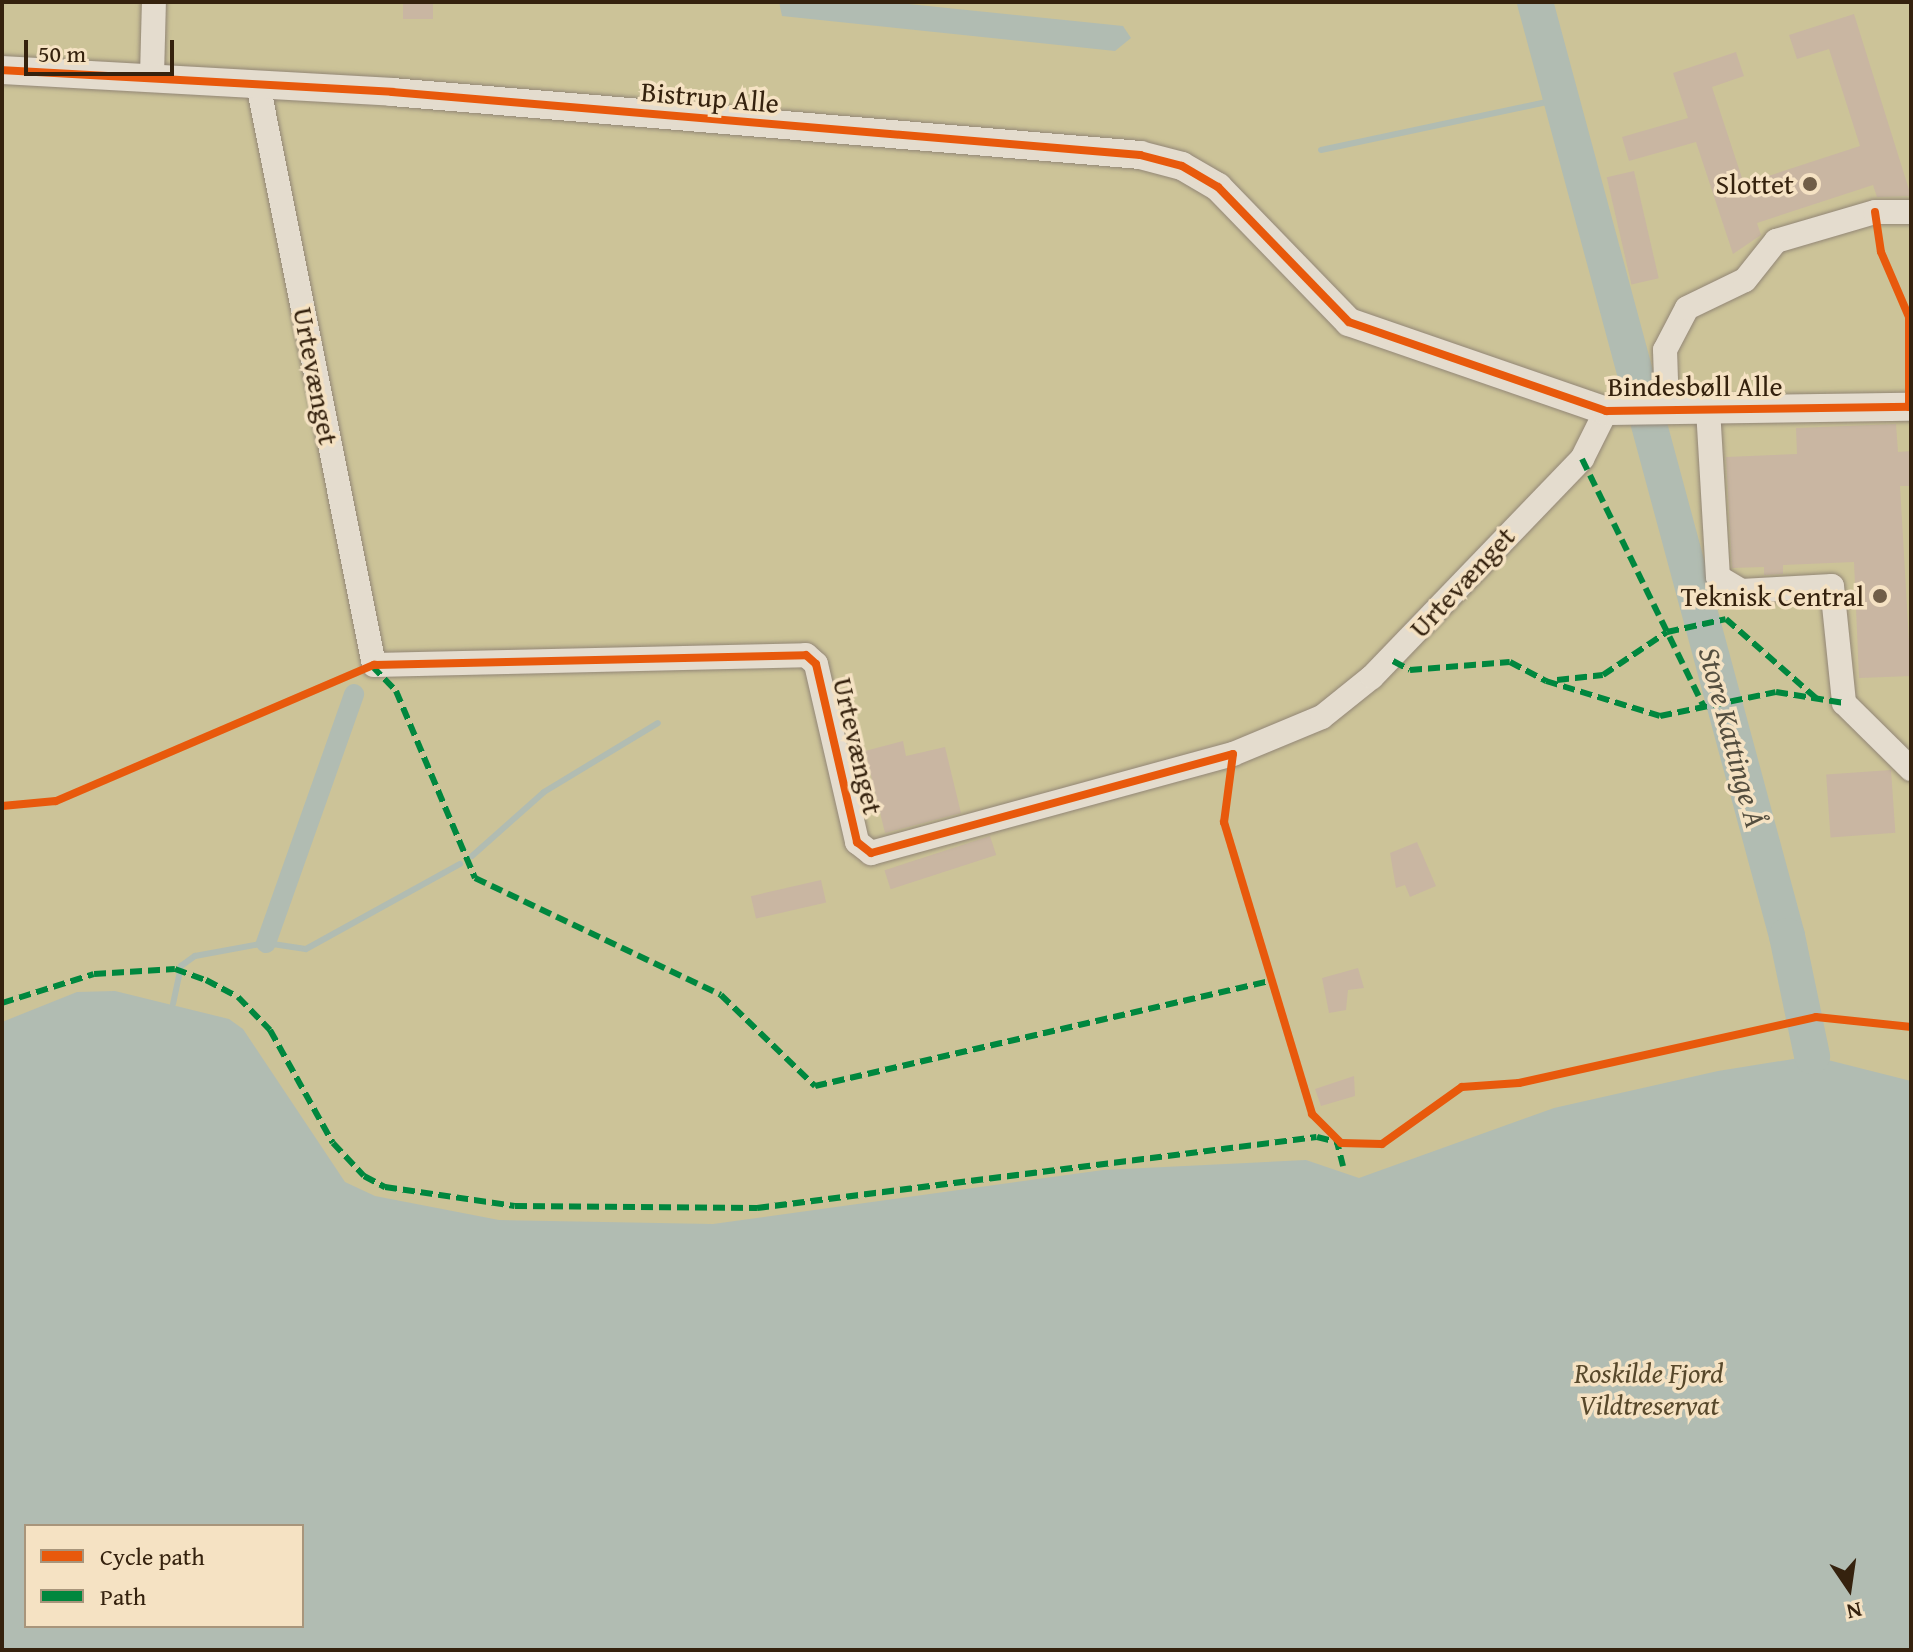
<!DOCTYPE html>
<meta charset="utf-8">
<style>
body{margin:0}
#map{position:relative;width:1913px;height:1652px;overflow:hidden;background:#deceb4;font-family:"Gentium Book Plus",serif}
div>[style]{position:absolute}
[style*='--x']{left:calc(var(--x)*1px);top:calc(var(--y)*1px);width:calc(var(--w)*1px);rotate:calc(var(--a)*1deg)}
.green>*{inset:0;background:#ccc398}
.water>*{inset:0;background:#b1bcb2}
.stream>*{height:6px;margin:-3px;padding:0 3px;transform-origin:3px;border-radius:3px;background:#b1bcb2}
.canal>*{height:20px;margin:-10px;padding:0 10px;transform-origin:10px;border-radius:10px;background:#b1bcb2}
.river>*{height:36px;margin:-18px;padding:0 18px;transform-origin:18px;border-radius:18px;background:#b1bcb2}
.building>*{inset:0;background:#c9b6a2;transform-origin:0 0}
.roads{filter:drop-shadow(0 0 2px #928676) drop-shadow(0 0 2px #928676)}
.minor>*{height:24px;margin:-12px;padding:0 12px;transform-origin:12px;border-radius:12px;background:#e4dcce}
.tertiary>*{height:28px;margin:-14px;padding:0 14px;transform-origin:14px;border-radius:14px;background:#e4dcce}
.quiet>*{height:6px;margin-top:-3px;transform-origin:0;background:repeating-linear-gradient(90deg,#00873e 0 12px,transparent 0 18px)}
.cycleway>*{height:8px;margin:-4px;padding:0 4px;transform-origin:4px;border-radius:4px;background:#e8590c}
.dots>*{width:22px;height:22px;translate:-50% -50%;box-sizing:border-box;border:4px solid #f5e2c3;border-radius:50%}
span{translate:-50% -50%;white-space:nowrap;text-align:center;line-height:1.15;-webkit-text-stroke:7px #f5e2c3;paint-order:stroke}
.street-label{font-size:28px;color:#35220e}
.poi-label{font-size:28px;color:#35220e}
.right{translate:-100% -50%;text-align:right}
.park-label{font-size:28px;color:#57482b;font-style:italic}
.water-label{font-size:30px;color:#544e3f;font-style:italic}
.frame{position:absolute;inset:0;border:4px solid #35220e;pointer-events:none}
.legend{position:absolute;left:24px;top:1524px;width:280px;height:104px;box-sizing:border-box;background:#f5e2c3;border:2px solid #a8957b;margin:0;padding:10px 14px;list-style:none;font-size:24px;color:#35220e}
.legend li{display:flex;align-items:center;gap:16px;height:40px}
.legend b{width:40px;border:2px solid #a8957b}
.north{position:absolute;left:1809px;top:1548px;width:80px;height:80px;-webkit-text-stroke:6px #f5e2c3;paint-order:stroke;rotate:167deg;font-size:22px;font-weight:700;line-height:32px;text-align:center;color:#35220e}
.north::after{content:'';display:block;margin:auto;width:28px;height:36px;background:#35220e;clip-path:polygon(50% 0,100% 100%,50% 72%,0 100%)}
.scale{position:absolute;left:24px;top:40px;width:150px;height:36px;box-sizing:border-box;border:4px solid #35220e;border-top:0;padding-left:10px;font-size:24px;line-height:28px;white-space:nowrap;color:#35220e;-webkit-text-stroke:6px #f5e2c3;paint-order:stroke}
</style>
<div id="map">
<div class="green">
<i style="clip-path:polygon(evenodd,2px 2px,1911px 2px,1911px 1650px,2px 1650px,2px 2px,26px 1526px,302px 1526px,302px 1626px,26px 1626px,26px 1526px)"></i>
</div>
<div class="water">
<i style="clip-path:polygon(779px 2px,889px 2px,1123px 26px,1131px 38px,1115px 51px,782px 16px)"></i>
<i style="clip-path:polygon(evenodd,115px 991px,229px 1019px,243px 1029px,345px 1182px,375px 1196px,499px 1220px,713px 1224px,1103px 1170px,1306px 1160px,1359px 1178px,1554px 1108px,1718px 1071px,1812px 1056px,1911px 1081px,1911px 1650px,2px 1650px,2px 1022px,77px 992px,115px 991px,26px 1526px,302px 1526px,302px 1626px,26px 1626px,26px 1526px)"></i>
</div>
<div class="stream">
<i style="--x:1321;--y:150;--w:244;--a:-12"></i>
<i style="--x:472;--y:856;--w:96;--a:-41.6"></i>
<i style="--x:544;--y:792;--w:133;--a:-31.2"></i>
<i style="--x:173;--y:1004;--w:39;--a:-78"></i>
<i style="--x:181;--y:966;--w:17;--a:-36"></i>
<i style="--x:195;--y:956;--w:72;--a:-10.4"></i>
<i style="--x:266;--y:943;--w:40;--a:8.5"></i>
<i style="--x:306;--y:949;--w:176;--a:-28.9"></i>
</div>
<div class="canal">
<i style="--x:266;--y:943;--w:264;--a:-70.5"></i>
</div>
<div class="river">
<i style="--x:1535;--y:2;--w:967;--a:74.9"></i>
<i style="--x:1787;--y:936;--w:123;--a:78.2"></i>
</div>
<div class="building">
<i style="left:403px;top:2px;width:30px;height:17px"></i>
<i style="clip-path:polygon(1854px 14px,1911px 196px,1877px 197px,1873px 185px,1757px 223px,1761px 235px,1733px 254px,1696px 142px,1629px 161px,1622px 137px,1688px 118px,1673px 73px,1736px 52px,1744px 76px,1712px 87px,1744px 184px,1860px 146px,1829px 49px,1797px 59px,1789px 35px)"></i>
<i style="left:1634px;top:171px;width:110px;height:28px;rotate:77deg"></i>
<i style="clip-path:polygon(1896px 424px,1898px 452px,1911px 451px,1911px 486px,1900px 486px,1911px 676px,1859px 678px,1854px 562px,1783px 565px,1783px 574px,1764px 575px,1764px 567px,1732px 568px,1726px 457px,1797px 454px,1796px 428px)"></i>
<i style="clip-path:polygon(903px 741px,906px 756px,945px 747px,961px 813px,885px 833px,865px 751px)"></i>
<i style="left:1891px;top:770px;width:63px;height:65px;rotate:86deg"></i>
<i style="left:990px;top:836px;width:20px;height:111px;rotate:72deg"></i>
<i style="clip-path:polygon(1417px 842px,1436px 886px,1410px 897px,1405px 885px,1396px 888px,1390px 853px)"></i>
<i style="left:821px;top:880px;width:23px;height:72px;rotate:77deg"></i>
<i style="clip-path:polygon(1358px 968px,1364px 988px,1348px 990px,1346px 1010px,1329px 1013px,1322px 978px)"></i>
<i style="clip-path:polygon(1354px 1076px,1355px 1096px,1321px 1106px,1315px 1089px)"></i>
</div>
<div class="roads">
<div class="minor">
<i style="--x:152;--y:76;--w:74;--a:-88.5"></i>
<i style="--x:258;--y:84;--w:592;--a:78.71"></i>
<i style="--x:374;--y:665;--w:432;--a:-1.3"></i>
<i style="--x:806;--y:655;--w:13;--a:42"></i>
<i style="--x:816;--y:664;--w:183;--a:77"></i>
<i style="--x:857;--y:842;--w:18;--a:38"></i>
<i style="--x:871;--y:853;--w:375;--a:-15.3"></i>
<i style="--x:1233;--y:754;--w:96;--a:-22.6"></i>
<i style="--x:1322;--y:717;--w:64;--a:-38.7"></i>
<i style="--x:1372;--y:677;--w:303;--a:-46.1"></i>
<i style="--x:1582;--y:459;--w:54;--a:-63.4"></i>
<i style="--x:1708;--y:409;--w:168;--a:86.6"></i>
<i style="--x:1718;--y:577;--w:27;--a:31"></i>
<i style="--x:1741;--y:591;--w:91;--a:-3.1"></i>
<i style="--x:1832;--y:586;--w:118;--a:84.1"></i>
<i style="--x:1844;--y:703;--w:94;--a:44.6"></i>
<i style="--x:1667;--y:410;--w:60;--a:-91.9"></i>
<i style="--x:1665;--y:350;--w:47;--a:-62.4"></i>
<i style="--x:1687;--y:308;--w:64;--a:-25.8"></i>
<i style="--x:1745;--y:280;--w:50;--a:-51.5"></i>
<i style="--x:1776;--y:241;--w:103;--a:-16.3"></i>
<i style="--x:1875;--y:212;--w:36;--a:0"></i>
</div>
<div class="tertiary">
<i style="--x:2;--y:70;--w:391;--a:3.2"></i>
<i style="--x:392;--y:92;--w:751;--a:4.81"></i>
<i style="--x:1140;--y:155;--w:43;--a:14.7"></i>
<i style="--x:1182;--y:166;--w:42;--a:30.3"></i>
<i style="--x:1218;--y:187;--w:188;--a:45.9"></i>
<i style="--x:1349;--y:322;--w:272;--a:19.1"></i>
<i style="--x:1606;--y:411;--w:305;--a:-0.8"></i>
</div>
</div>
<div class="quiet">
<i style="--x:1582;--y:459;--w:276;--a:63.8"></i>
<i style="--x:1393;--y:661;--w:19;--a:28"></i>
<i style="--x:1410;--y:670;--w:100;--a:-4.6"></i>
<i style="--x:1510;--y:662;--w:41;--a:27.8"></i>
<i style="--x:1546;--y:681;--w:119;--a:17.1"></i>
<i style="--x:1660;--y:716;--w:118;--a:-11.7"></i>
<i style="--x:1776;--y:692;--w:69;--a:9.2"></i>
<i style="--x:372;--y:666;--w:35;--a:46"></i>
<i style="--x:396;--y:691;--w:203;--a:67.1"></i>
<i style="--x:475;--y:878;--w:272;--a:25.4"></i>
<i style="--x:721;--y:995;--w:131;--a:44.1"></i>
<i style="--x:815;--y:1086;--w:466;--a:-13"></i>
<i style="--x:1557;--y:680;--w:46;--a:-6.2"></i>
<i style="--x:1603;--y:675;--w:77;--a:-33.9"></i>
<i style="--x:1667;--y:632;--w:60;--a:-12.4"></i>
<i style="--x:1726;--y:619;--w:120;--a:41.3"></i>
<i style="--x:2;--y:1003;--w:96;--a:-17.5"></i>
<i style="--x:94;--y:974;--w:81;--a:-3.5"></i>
<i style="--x:175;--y:969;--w:33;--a:20"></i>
<i style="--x:206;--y:980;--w:36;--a:28"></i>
<i style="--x:238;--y:997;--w:46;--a:45.9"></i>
<i style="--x:270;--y:1030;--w:129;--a:60.9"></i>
<i style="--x:333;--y:1143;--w:45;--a:46.8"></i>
<i style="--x:364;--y:1176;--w:24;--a:28"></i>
<i style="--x:385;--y:1187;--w:131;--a:8.3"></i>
<i style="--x:515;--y:1206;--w:242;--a:0.5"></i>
<i style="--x:757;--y:1208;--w:564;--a:-7.23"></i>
<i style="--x:1317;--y:1137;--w:21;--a:14"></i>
<i style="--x:1336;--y:1138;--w:29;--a:76"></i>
</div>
<div class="cycleway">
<i style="--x:2;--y:70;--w:391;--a:3.2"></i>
<i style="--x:392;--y:92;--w:751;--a:4.81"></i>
<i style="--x:1140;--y:155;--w:43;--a:14.7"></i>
<i style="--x:1182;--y:166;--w:42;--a:30.3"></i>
<i style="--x:1218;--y:187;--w:188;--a:45.9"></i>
<i style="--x:1349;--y:322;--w:272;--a:19.1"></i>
<i style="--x:1606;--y:411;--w:305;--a:-0.8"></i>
<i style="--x:1875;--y:212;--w:40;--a:81.5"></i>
<i style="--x:1881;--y:252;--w:71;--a:66.7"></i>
<i style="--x:1909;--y:317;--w:90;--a:90"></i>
<i style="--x:2;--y:806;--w:54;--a:-5.3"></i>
<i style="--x:56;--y:801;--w:346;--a:-23.2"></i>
<i style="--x:374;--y:665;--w:432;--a:-1.3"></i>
<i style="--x:806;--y:655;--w:13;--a:42"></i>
<i style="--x:816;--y:664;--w:183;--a:77"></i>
<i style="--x:857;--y:842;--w:18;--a:38"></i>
<i style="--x:871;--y:853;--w:375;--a:-15.3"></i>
<i style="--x:1233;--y:754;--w:69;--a:97.5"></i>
<i style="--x:1224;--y:822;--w:305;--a:73.2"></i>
<i style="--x:1312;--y:1114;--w:41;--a:45"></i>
<i style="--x:1341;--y:1143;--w:41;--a:1.4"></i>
<i style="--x:1382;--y:1144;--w:98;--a:-35.5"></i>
<i style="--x:1462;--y:1087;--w:57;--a:-4"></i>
<i style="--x:1519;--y:1083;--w:304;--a:-12.5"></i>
<i style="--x:1816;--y:1017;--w:96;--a:6"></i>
</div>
<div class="dots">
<i style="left:1810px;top:184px;background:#705e48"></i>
<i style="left:1880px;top:596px;background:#705e48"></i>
</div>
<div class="street-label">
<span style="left:710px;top:97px;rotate:5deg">Bistrup Alle</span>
<span style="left:316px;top:376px;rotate:79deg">Urtevænget</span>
<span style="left:1695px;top:386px">Bindesbøll Alle</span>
<span style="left:1462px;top:582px;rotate:-47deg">Urtevænget</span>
<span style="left:858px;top:746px;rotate:77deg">Urtevænget</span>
</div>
<div class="poi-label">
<span class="right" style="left:1794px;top:184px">Slottet</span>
<span class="right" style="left:1864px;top:596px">Teknisk Central</span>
</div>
<div class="park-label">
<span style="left:1649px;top:1389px">Roskilde Fjord<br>Vildtreservat</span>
</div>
<div class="water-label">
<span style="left:1733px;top:737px;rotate:75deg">Store Kattinge Å</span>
</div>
<div class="frame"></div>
<ul class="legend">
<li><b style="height:10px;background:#e8590c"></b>Cycle path</li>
<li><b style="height:10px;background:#00873e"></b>Path</li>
</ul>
<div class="north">N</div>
<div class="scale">50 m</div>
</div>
